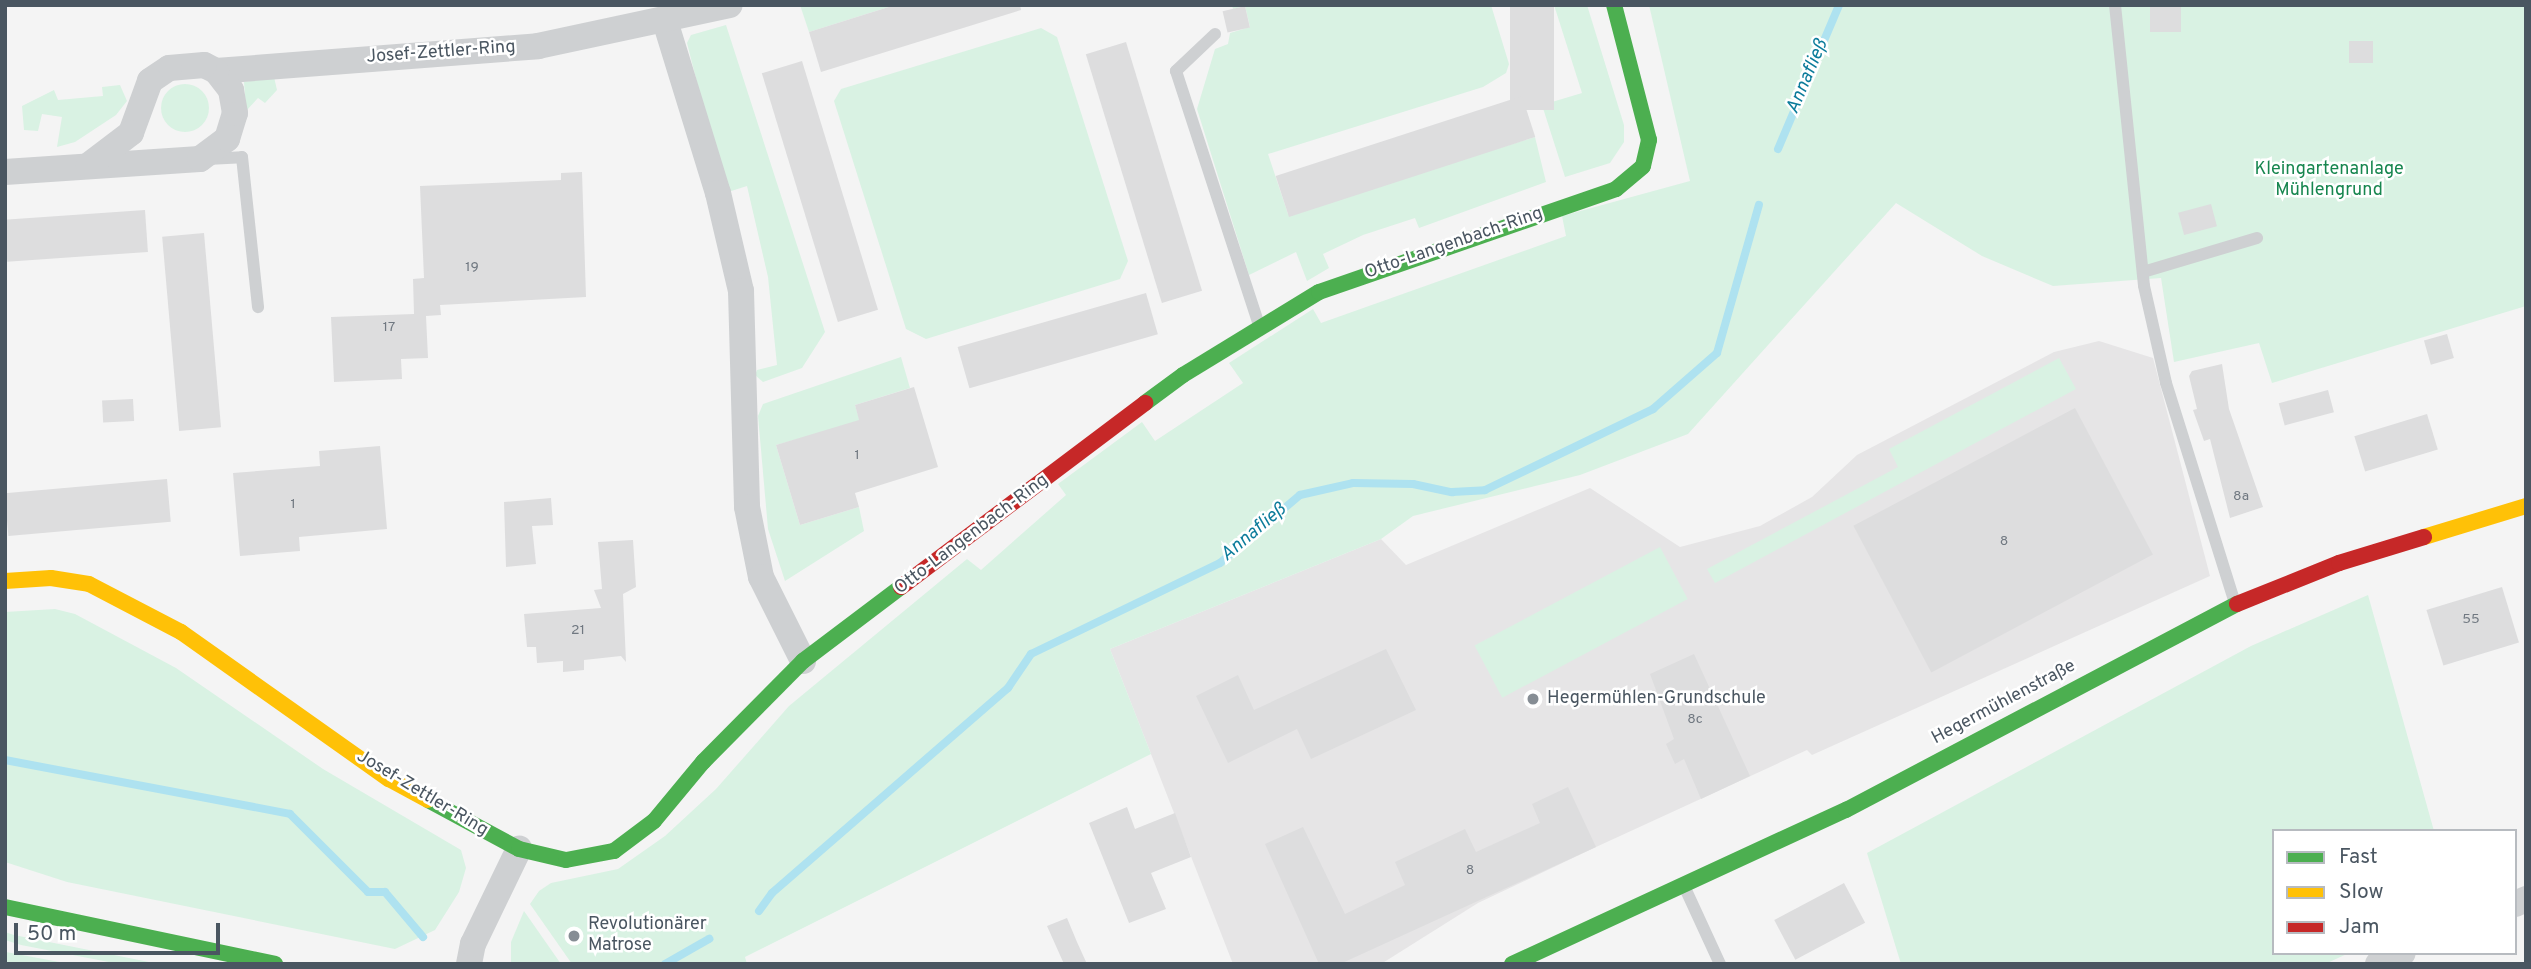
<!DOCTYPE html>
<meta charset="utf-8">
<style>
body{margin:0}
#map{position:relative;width:2531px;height:969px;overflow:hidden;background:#f4f4f4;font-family:Overpass,sans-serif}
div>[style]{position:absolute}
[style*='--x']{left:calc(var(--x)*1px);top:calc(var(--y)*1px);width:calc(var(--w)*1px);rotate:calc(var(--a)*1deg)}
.education>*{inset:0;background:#e6e5e6}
.green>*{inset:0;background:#d9f2e3;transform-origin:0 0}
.round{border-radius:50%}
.stream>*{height:8px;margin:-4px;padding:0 4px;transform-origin:4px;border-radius:4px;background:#aee2f0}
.building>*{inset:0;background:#ddddde;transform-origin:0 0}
.lane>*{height:12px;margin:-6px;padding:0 6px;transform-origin:6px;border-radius:6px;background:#ced0d2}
.street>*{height:26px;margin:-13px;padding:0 13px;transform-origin:13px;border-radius:13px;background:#ced0d2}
.fast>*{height:16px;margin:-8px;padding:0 8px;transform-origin:8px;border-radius:8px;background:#4caf50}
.slow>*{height:16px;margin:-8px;padding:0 8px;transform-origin:8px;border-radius:8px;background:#ffc107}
.jam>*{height:16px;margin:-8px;padding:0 8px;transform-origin:8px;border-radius:8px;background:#c62828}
.dots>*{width:19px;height:19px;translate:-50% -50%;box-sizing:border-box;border:4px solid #fff;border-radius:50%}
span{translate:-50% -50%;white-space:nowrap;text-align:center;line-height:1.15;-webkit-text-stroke:5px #fff;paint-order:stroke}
.number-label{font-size:14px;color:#707881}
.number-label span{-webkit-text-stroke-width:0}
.street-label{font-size:18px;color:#4a5661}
.park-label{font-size:18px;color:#17864f}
.poi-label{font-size:18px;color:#4a5661}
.left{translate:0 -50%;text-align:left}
.water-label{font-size:19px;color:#0c7c9b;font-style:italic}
.frame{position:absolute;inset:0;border:7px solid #4a5661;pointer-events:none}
.legend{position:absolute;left:2272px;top:829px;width:245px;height:126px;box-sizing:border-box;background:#fff;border:2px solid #b7bbc0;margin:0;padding:9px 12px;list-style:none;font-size:21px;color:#4a5661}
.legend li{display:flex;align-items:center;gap:14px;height:35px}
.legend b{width:35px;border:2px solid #b7bbc0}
.scale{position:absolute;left:14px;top:923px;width:206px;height:32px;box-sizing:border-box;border:4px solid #4a5661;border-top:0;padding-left:9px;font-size:21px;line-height:24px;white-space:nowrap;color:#4a5661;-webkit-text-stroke:5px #fff;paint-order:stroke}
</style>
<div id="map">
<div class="education">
<i style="clip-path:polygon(2099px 341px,2153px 358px,2210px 576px,1812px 755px,1807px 750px,1596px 847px,1478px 903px,1381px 964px,1233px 964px,1110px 649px,1381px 539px,1406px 565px,1590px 488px,1680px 547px,1760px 526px,1812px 497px,1857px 455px,2054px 352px)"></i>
</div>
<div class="green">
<i style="clip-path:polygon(800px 5px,895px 5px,809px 32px)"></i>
<i style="clip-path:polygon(1232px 5px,1491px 5px,1509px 64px,1506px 73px,1483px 87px,1268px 154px,1288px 214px,1535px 137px,1546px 182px,1419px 228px,1415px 218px,1363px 235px,1323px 254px,1329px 268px,1307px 281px,1296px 252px,1249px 275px,1197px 109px,1215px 49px,1228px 44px,1230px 33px,1250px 27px,1245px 6px,1233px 9px)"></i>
<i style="clip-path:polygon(1554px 5px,1587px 5px,1624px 125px,1624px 142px,1610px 163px,1565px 177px,1542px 105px,1582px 93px)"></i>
<i style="clip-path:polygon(1649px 5px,2526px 5px,2526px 306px,2272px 383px,2259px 343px,2174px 362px,2161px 278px,2053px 286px,1982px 256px,1896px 203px,1688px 434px,1580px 475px,1413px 516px,1381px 539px,1110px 649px,1151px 754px,745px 957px,747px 964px,572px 964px,530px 904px,539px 891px,551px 883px,618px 869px,665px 836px,716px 789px,789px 706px,967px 559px,981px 570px,1066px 495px,1058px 484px,1142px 422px,1155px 441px,1243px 383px,1229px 363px,1313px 309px,1321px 323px,1566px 236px,1562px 216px,1690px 181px)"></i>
<i style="clip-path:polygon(726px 25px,825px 332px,802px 368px,763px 382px,755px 375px,757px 370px,777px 365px,768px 277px,747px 186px,725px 193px,687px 43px,691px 35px)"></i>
<i style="clip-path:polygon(1041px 28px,1057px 37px,1128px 261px,1120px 279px,926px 339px,906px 329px,834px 101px,841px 89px)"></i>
<i style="clip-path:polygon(274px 77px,277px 90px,265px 103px,258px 98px,246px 111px,244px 82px)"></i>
<i class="round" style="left:161px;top:84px;width:48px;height:48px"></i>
<i style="clip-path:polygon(120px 85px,127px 101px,116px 115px,75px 142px,57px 147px,62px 117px,42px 114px,38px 131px,24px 130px,22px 106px,54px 90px,58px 100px,103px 96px,102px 87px)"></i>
<i style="clip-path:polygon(901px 357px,910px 388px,855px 405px,860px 422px,776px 445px,800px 525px,859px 507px,864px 531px,785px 581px,768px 529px,758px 416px,763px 404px)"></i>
<i style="clip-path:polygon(2059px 358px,2076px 389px,1715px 583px,1707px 569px,1898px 467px,1889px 449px)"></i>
<i style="left:1660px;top:547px;width:59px;height:210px;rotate:62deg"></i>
<i style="clip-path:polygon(2368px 595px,2434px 831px,2274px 831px,2274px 953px,2349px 953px,2325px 964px,1901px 964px,1867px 853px,2251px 646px)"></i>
<i style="clip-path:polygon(55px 609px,75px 614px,176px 668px,323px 769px,461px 850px,466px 868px,459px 892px,435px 930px,395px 949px,67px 882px,5px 862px,5px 612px)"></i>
<i style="clip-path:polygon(524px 911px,561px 964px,511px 964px,511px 942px)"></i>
<i style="clip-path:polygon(5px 932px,14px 935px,159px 964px,119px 964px,21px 945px,5px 940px)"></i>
<i style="clip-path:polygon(5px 951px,6px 952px,70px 964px,5px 964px)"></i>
</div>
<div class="stream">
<i style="--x:1778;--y:149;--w:156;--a:-67"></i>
<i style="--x:5;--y:760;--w:290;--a:10.7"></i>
<i style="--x:290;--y:814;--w:110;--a:45"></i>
<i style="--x:368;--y:892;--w:17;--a:0"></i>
<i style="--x:385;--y:892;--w:59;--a:49.8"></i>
<i style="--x:759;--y:911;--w:22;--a:-54"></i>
<i style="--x:772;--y:893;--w:313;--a:-41"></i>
<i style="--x:1008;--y:688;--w:41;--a:-55.9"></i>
<i style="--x:1031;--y:654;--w:210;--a:-25.7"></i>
<i style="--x:1220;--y:563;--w:105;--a:-40.4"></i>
<i style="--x:1300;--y:495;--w:54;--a:-12.8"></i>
<i style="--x:1353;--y:483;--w:60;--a:1"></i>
<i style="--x:1413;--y:484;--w:40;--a:12"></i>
<i style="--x:1452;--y:492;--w:33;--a:-3"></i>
<i style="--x:1485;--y:490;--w:187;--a:-25.7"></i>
<i style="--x:1653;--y:409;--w:85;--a:-41.2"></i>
<i style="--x:1717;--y:353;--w:154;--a:-74.2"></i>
<i style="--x:665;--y:964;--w:51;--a:-29.6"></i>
</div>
<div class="building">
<i style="clip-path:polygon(895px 5px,1020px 5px,1021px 10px,821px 72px,809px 32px)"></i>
<i style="left:1510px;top:5px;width:44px;height:105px"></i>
<i style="left:2150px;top:5px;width:31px;height:27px"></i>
<i style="left:1245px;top:6px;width:22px;height:23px;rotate:77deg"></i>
<i style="left:2373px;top:41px;width:22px;height:24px;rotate:90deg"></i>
<i style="left:1126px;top:42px;width:260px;height:42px;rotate:73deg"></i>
<i style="left:802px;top:61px;width:260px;height:42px;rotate:73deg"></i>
<i style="left:1522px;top:96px;width:43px;height:259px;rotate:72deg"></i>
<i style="clip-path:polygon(582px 172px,586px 297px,440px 305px,441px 315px,426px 316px,428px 358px,401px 359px,402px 379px,334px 382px,331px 317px,414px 314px,413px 279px,424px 278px,420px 186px,561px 180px,561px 173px)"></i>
<i style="left:2211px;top:204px;width:23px;height:34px;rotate:75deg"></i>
<i style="left:145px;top:210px;width:42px;height:141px;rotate:86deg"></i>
<i style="left:204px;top:233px;width:195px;height:42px;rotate:85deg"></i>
<i style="left:1146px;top:293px;width:43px;height:196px;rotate:74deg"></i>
<i style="left:2447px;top:334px;width:25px;height:24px;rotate:74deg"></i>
<i style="clip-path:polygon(2222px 364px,2229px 409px,2263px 507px,2230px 518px,2210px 439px,2204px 441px,2193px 410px,2197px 409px,2189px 376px,2192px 371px)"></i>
<i style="clip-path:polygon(914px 387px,938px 467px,855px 493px,859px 507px,800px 525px,776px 445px,859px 420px,855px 405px)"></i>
<i style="left:2328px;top:390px;width:23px;height:51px;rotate:75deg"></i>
<i style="left:133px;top:399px;width:22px;height:31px;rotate:87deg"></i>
<i style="left:2075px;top:408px;width:166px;height:251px;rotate:62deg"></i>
<i style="left:2427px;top:414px;width:37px;height:76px;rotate:73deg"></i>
<i style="clip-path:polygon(380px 446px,387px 529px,299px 537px,300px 551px,240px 556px,233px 473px,320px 466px,319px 451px)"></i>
<i style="left:167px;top:479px;width:43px;height:163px;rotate:85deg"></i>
<i style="clip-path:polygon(551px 498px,553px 525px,532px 526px,536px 564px,506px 567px,504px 502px)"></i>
<i style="clip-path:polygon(633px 540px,636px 587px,623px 594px,626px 662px,621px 656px,584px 660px,584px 670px,563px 672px,563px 661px,537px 663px,536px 647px,527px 647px,524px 614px,601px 608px,594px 590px,602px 589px,598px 542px)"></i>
<i style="left:2502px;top:587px;width:58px;height:79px;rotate:73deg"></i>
<i style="clip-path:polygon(1386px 649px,1416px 710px,1311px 759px,1297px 729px,1228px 763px,1196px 696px,1238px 675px,1254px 710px)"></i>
<i style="clip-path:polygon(1694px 654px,1750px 776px,1701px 799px,1684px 759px,1675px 764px,1666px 744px,1674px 739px,1650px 674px)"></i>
<i style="clip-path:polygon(1568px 787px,1596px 847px,1340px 964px,1319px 964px,1265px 844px,1303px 827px,1345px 914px,1405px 885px,1395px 862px,1465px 829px,1476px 852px,1540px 823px,1532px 804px)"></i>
<i style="clip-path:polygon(1127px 807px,1135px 829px,1175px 813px,1191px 857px,1151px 873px,1166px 909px,1129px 923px,1089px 823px)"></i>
<i style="left:1844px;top:883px;width:45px;height:79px;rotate:62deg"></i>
<i style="clip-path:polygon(1067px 918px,1077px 942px,1087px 964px,1064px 964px,1047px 926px)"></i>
</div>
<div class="lane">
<i style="--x:2115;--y:5;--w:282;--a:84.1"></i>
<i style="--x:2144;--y:286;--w:99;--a:77.2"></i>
<i style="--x:2166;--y:383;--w:231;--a:72.6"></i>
<i style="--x:1215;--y:34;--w:54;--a:136.5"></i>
<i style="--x:1176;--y:71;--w:267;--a:71.9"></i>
<i style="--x:207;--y:159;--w:35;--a:-3"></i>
<i style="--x:242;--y:157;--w:151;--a:83.9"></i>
<i style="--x:2143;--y:272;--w:119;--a:-16.6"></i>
<i style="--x:1685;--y:888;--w:84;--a:65.3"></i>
</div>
<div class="street">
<i style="--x:665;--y:21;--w:180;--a:72.9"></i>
<i style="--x:718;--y:193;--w:101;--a:76.8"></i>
<i style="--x:741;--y:291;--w:216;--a:88.4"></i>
<i style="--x:747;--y:507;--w:71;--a:78.7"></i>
<i style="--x:761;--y:577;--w:94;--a:63.4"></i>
<i style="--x:216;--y:71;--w:323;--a:-4.4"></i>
<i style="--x:538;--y:46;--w:196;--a:-12.1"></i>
<i style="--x:5;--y:172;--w:195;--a:-3.8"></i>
<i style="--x:200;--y:159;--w:34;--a:-37"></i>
<i style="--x:227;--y:139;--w:27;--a:-73"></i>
<i style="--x:235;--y:113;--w:23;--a:-100"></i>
<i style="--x:231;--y:90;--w:24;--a:-128"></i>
<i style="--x:216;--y:71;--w:13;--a:-153"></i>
<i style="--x:204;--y:65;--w:35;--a:175"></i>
<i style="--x:169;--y:68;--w:23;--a:146"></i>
<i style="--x:150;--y:81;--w:55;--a:110.1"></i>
<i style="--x:131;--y:133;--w:53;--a:142.7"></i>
<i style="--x:2515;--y:904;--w:12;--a:-24"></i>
<i style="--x:469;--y:964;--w:20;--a:-79"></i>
<i style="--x:473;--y:944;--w:106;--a:-64.2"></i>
<i style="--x:2378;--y:964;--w:27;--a:-24"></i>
</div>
<div class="fast">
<i style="--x:1145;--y:403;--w:47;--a:-36.4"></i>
<i style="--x:1183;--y:375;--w:159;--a:-31.4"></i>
<i style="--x:1319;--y:292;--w:314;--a:-19.1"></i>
<i style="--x:1616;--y:189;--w:35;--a:-40"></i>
<i style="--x:1643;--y:166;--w:27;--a:-77"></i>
<i style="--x:1649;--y:140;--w:139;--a:-104.5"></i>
<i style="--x:428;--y:800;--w:103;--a:28.3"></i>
<i style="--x:519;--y:849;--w:48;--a:13.2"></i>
<i style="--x:566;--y:860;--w:49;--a:-10.6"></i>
<i style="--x:614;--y:851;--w:50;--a:-36.9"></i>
<i style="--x:654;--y:821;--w:77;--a:-50.3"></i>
<i style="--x:703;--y:762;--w:142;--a:-45.3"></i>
<i style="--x:803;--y:661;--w:123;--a:-37.1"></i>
<i style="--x:5;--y:907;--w:276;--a:11.9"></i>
<i style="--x:1512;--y:964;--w:368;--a:-24.8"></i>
<i style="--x:1846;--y:810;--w:442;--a:-27.8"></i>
</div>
<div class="slow">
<i style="--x:2424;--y:537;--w:107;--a:-16.9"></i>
<i style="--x:5;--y:581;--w:46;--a:-3.7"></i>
<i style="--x:51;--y:578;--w:38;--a:9"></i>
<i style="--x:89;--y:584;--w:104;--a:27.6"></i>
<i style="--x:181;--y:632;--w:255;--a:35.3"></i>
<i style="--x:389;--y:779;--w:44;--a:28.3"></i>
</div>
<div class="jam">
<i style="--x:901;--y:587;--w:306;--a:-37"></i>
<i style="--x:2237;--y:604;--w:110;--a:-21.9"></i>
<i style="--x:2339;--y:563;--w:89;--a:-17"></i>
</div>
<div class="dots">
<i style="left:1533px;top:699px;background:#868d94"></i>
<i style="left:574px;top:936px;background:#868d94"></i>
</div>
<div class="number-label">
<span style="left:472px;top:268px">19</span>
<span style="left:389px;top:328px">17</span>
<span style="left:857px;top:456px">1</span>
<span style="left:2241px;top:497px">8a</span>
<span style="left:293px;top:505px">1</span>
<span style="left:2004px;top:542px">8</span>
<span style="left:2471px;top:620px">55</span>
<span style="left:578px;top:631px">21</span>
<span style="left:1695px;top:720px">8c</span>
<span style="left:1470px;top:871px">8</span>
</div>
<div class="street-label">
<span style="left:441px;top:53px;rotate:-4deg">Josef-Zettler-Ring</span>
<span style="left:1454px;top:244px;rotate:-19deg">Otto-Langenbach-Ring</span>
<span style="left:972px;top:535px;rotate:-37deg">Otto-Langenbach-Ring</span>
<span style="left:2004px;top:703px;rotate:-28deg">Hegermühlenstraße</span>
<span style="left:422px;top:794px;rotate:31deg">Josef-Zettler-Ring</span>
</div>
<div class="park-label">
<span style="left:2329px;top:181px">Kleingartenanlage<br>Mühlengrund</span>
</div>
<div class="poi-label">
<span class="left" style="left:1547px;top:699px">Hegermühlen-Grundschule</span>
<span class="left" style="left:588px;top:936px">Revolutionärer<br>Matrose</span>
</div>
<div class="water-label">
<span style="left:1808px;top:77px;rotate:-67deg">Annafließ</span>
<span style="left:1254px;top:533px;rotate:-40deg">Annafließ</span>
</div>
<div class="frame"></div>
<ul class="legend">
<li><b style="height:9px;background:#4caf50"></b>Fast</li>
<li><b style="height:9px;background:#ffc107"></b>Slow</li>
<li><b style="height:9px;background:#c62828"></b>Jam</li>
</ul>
<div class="scale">50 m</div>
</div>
